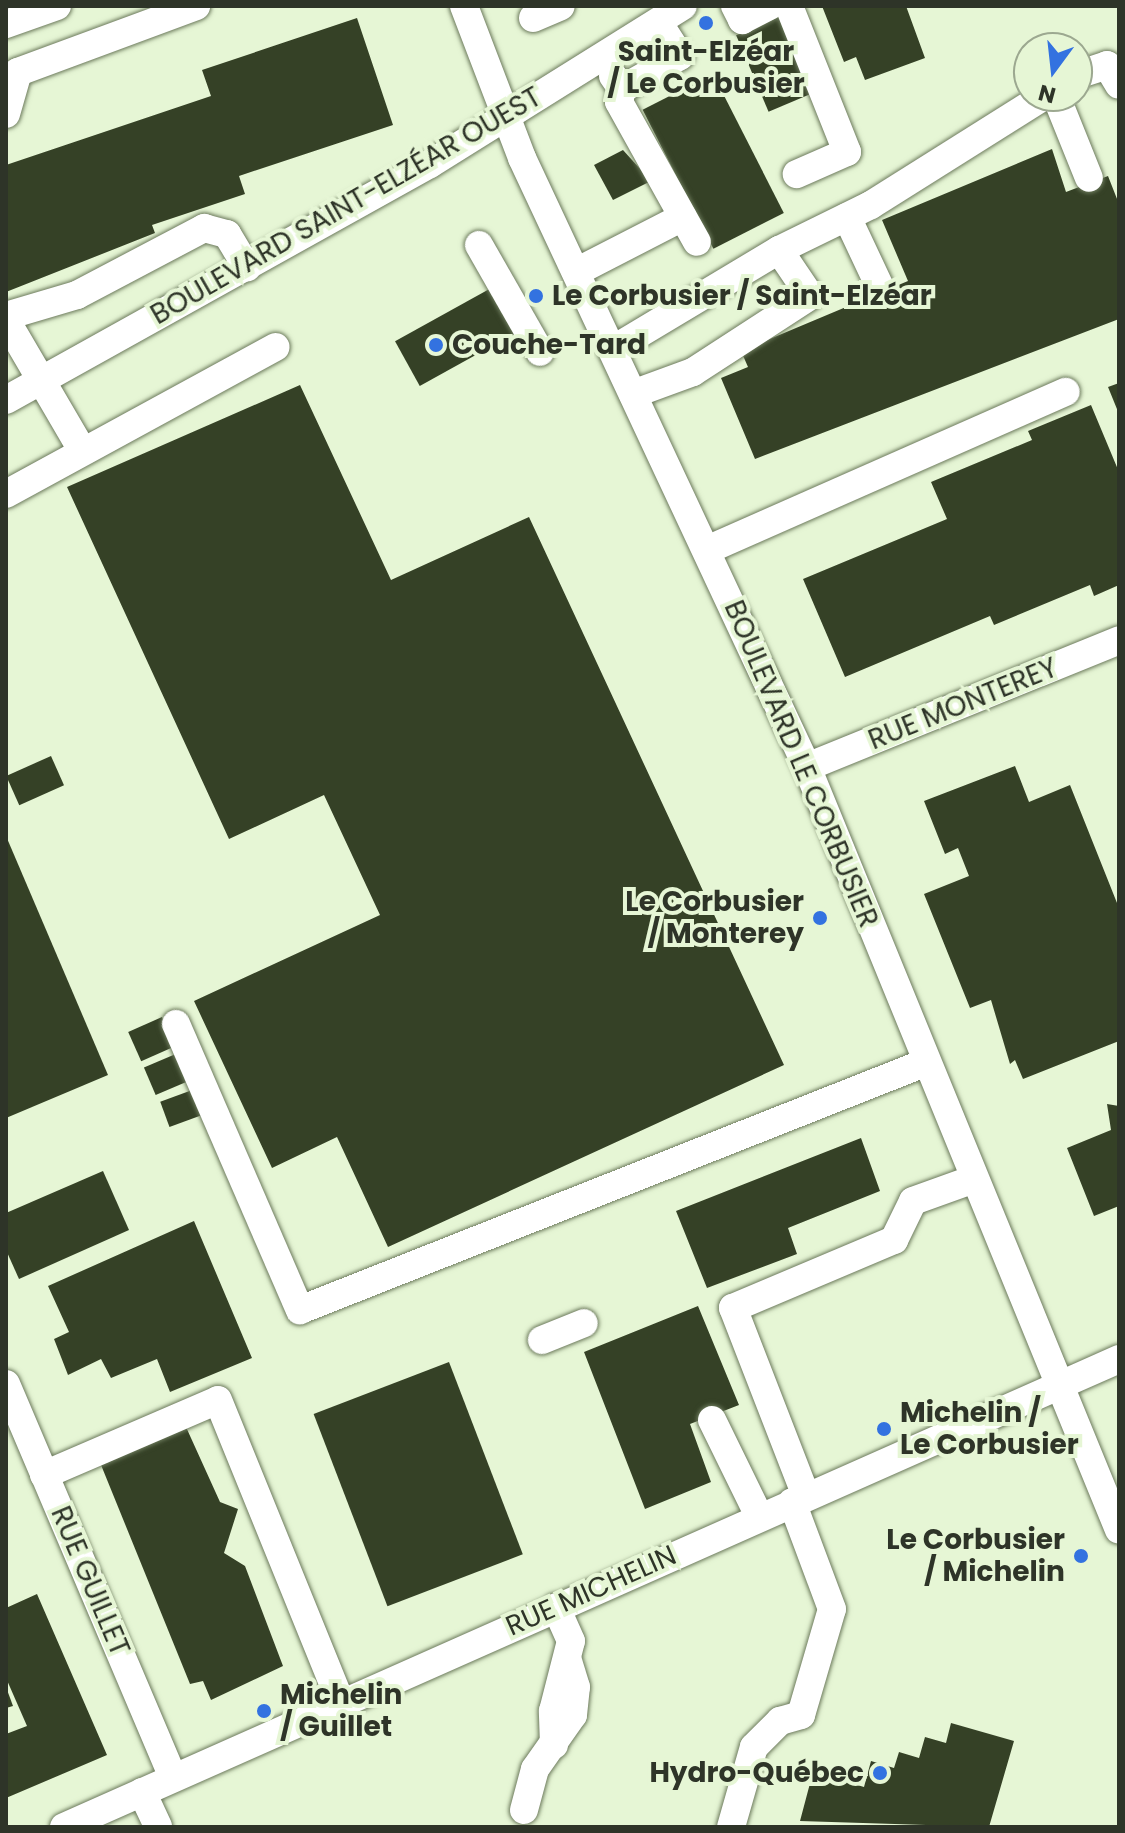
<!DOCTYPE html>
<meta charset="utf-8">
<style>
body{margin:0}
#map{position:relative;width:1125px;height:1833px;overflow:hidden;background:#e6f6d5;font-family:Poppins,sans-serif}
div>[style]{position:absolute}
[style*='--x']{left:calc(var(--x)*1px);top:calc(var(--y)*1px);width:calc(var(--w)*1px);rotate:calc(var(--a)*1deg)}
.building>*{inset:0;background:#354126;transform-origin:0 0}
.roads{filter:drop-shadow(0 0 2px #6c7a5c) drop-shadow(0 0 2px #6c7a5c)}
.minor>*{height:28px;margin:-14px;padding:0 14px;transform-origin:14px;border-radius:14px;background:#fff}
.dots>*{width:22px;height:22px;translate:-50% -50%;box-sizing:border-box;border:4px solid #e6f6d5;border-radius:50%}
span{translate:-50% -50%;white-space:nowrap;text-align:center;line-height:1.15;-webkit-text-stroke:8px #e6f6d5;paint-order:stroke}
.poi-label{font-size:28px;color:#2e3428;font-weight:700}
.left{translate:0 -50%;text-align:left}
.right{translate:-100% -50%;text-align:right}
.street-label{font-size:28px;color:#2e3428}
.frame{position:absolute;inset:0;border:8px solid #2e3428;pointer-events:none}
.north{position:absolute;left:1013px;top:32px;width:80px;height:80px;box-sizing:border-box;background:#e6f6d5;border:2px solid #9ca890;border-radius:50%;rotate:195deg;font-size:22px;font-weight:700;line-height:32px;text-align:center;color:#2e3428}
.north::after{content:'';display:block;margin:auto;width:28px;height:36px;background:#3372e0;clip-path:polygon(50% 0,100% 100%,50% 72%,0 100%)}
</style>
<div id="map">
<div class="building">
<i style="clip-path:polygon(822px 6px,906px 6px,925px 58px,865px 80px,856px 57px,844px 62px)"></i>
<i style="left:784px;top:15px;width:83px;height:52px;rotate:67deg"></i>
<i style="clip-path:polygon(357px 18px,393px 125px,239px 176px,245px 194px,152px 225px,155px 233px,6px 292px,6px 165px,211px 96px,202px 70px)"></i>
<i style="left:713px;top:74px;width:156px;height:79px;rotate:63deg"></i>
<i style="clip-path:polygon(1052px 149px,1066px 192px,1108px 176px,1119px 204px,1119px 319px,755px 459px,721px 378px,748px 367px,741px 351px,908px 281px,882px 220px)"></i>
<i style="clip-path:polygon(623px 150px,651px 181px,613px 200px,594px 165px)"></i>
<i style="left:493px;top:287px;width:51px;height:112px;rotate:61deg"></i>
<i style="clip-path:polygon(1119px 383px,1119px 414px,1108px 387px)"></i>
<i style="clip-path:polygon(300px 385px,391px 580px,529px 517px,784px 1065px,388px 1247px,337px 1137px,272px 1168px,194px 1001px,380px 915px,324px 795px,229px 839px,67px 487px)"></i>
<i style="clip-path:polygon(1091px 405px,1119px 472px,1119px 585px,1094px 596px,1090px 585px,994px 625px,990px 616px,845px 677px,803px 579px,947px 519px,931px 482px,1032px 440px,1028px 431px)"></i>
<i style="left:51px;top:756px;width:32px;height:49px;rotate:66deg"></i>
<i style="clip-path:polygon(1015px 766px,1029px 802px,1070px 785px,1119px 908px,1119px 1041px,1023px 1079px,1015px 1060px,1010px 1064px,991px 1000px,970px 1008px,924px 894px,969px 876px,958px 848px,945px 854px,924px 801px)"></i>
<i style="clip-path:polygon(6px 836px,108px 1075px,6px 1118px)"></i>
<i style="left:162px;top:1017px;width:32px;height:37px;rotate:66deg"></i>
<i style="left:178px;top:1053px;width:30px;height:37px;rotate:67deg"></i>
<i style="left:195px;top:1089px;width:27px;height:37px;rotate:70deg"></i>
<i style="clip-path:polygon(1107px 1104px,1119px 1106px,1119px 1206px,1094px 1216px,1067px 1148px,1111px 1130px)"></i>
<i style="clip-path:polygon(861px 1138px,880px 1191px,788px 1228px,797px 1254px,707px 1288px,676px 1211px)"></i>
<i style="clip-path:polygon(103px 1171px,129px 1230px,19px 1279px,6px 1250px,6px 1213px)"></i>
<i style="clip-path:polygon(194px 1221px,252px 1358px,170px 1392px,157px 1359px,111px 1378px,101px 1359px,68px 1375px,54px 1339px,69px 1332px,48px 1286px)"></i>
<i style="clip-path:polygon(698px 1306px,739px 1405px,690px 1424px,711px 1482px,645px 1509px,584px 1352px)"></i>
<i style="left:449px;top:1362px;width:206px;height:145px;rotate:69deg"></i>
<i style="clip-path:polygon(186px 1427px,220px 1502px,238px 1509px,224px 1553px,245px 1566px,283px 1666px,211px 1700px,203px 1681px,190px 1684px,99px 1460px)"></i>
<i style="clip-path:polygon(37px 1594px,107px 1755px,6px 1798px,6px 1734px,27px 1726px,6px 1678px,6px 1608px)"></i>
<i style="clip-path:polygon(6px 1687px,13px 1706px,6px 1708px)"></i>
<i style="clip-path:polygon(951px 1723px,1014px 1741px,989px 1827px,800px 1821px,813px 1772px,864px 1787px,871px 1761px,894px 1768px,899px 1752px,919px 1758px,925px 1737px,946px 1743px)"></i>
</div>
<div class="roads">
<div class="minor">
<i style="--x:464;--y:6;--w:163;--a:69.1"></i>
<i style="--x:522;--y:158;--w:672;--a:64.92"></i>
<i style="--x:807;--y:767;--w:824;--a:67.76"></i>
<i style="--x:735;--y:6;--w:16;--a:63"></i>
<i style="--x:742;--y:20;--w:30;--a:-27"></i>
<i style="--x:789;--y:6;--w:157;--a:68.3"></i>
<i style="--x:847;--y:152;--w:55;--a:156.3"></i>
<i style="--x:533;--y:18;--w:30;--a:-23"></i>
<i style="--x:6;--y:24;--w:54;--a:-19.4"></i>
<i style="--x:1077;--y:75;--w:32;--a:-18"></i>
<i style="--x:1107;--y:65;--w:23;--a:59"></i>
<i style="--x:613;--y:76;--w:16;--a:55"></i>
<i style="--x:622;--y:89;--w:67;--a:-29.6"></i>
<i style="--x:680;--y:56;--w:40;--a:-122.9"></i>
<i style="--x:622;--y:89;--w:13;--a:103"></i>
<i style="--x:619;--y:102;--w:160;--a:60.9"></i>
<i style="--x:1056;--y:96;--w:88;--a:68.1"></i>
<i style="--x:6;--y:114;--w:44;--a:-74.1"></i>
<i style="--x:18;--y:72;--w:190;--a:-20.3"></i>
<i style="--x:847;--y:217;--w:77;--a:64.8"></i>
<i style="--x:479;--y:245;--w:123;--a:60.3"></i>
<i style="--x:779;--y:250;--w:102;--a:-26.1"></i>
<i style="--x:871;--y:205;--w:204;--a:-32.2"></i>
<i style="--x:576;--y:272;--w:120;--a:-27.2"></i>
<i style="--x:6;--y:316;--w:74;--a:-16.5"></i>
<i style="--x:77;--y:295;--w:144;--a:-27.8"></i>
<i style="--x:204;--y:228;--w:24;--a:15"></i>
<i style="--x:227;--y:234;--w:39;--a:59"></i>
<i style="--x:6;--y:320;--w:151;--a:59.7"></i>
<i style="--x:612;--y:350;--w:195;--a:-30.9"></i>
<i style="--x:779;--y:250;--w:55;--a:56"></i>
<i style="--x:810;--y:296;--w:140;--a:147"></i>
<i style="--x:693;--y:372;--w:64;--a:159.9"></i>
<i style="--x:6;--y:400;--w:485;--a:-29.1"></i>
<i style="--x:430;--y:164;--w:298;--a:-32"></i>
<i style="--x:6;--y:494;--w:307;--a:-28.6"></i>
<i style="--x:707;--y:550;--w:392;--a:-23.8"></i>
<i style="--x:807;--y:767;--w:337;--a:-22.1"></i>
<i style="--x:176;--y:1024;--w:312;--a:66.6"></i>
<i style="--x:300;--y:1310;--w:674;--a:-21.58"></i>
<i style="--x:542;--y:1340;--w:45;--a:-22"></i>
<i style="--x:6;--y:1384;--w:428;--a:67"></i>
<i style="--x:712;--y:1420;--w:107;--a:63.9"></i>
<i style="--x:44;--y:1475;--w:189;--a:-23.3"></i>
<i style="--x:218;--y:1400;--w:327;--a:67.9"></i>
<i style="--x:806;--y:1496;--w:202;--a:-111.2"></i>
<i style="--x:733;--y:1308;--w:175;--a:-22.9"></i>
<i style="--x:894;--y:1240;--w:43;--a:-64"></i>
<i style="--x:913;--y:1201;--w:65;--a:-19.8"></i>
<i style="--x:554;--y:1745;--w:34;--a:-92"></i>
<i style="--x:553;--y:1711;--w:72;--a:-75.6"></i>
<i style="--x:571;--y:1641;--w:37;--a:-114"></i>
<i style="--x:142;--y:1792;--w:38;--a:65"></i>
<i style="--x:524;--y:1810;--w:42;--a:-75"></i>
<i style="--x:535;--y:1769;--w:66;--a:-54.9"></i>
<i style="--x:573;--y:1715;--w:28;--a:-84"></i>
<i style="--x:576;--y:1687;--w:28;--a:-107"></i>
<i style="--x:64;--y:1827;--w:1154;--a:-23.92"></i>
<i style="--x:731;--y:1827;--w:83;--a:-74"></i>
<i style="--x:754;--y:1747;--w:37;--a:-45"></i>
<i style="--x:780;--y:1721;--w:22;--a:-16"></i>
<i style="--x:801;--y:1715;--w:110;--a:-73.7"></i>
<i style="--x:832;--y:1609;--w:114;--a:-110.5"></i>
</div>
</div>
<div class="dots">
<i style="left:706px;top:23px;background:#3372e0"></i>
<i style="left:536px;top:296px;background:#3372e0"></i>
<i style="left:436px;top:345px;background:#3372e0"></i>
<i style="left:820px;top:918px;background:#3372e0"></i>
<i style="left:884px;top:1429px;background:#3372e0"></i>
<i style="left:1081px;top:1556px;background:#3372e0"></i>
<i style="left:264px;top:1711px;background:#3372e0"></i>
<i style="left:880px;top:1773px;background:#3372e0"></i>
</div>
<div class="poi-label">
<span style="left:706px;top:68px">Saint-Elzéar<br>/ Le Corbusier</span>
<span class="left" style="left:552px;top:296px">Le Corbusier / Saint-Elzéar</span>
<span class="left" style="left:452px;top:345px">Couche-Tard</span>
<span class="right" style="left:804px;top:918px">Le Corbusier<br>/ Monterey</span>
<span class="left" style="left:900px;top:1429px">Michelin /<br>Le Corbusier</span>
<span class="right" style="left:1065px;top:1556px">Le Corbusier<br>/ Michelin</span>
<span class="left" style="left:280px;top:1711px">Michelin<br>/ Guillet</span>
<span class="right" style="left:864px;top:1773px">Hydro-Québec</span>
</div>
<div class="street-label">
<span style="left:346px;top:206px;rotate:-30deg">BOULEVARD SAINT-ELZÉAR OUEST</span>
<span style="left:963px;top:704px;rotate:-22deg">RUE MONTEREY</span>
<span style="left:801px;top:764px;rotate:67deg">BOULEVARD LE CORBUSIER</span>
<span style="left:90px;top:1581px;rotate:67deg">RUE GUILLET</span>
<span style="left:591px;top:1591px;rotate:-24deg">RUE MICHELIN</span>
</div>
<div class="frame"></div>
<div class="north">N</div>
</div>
